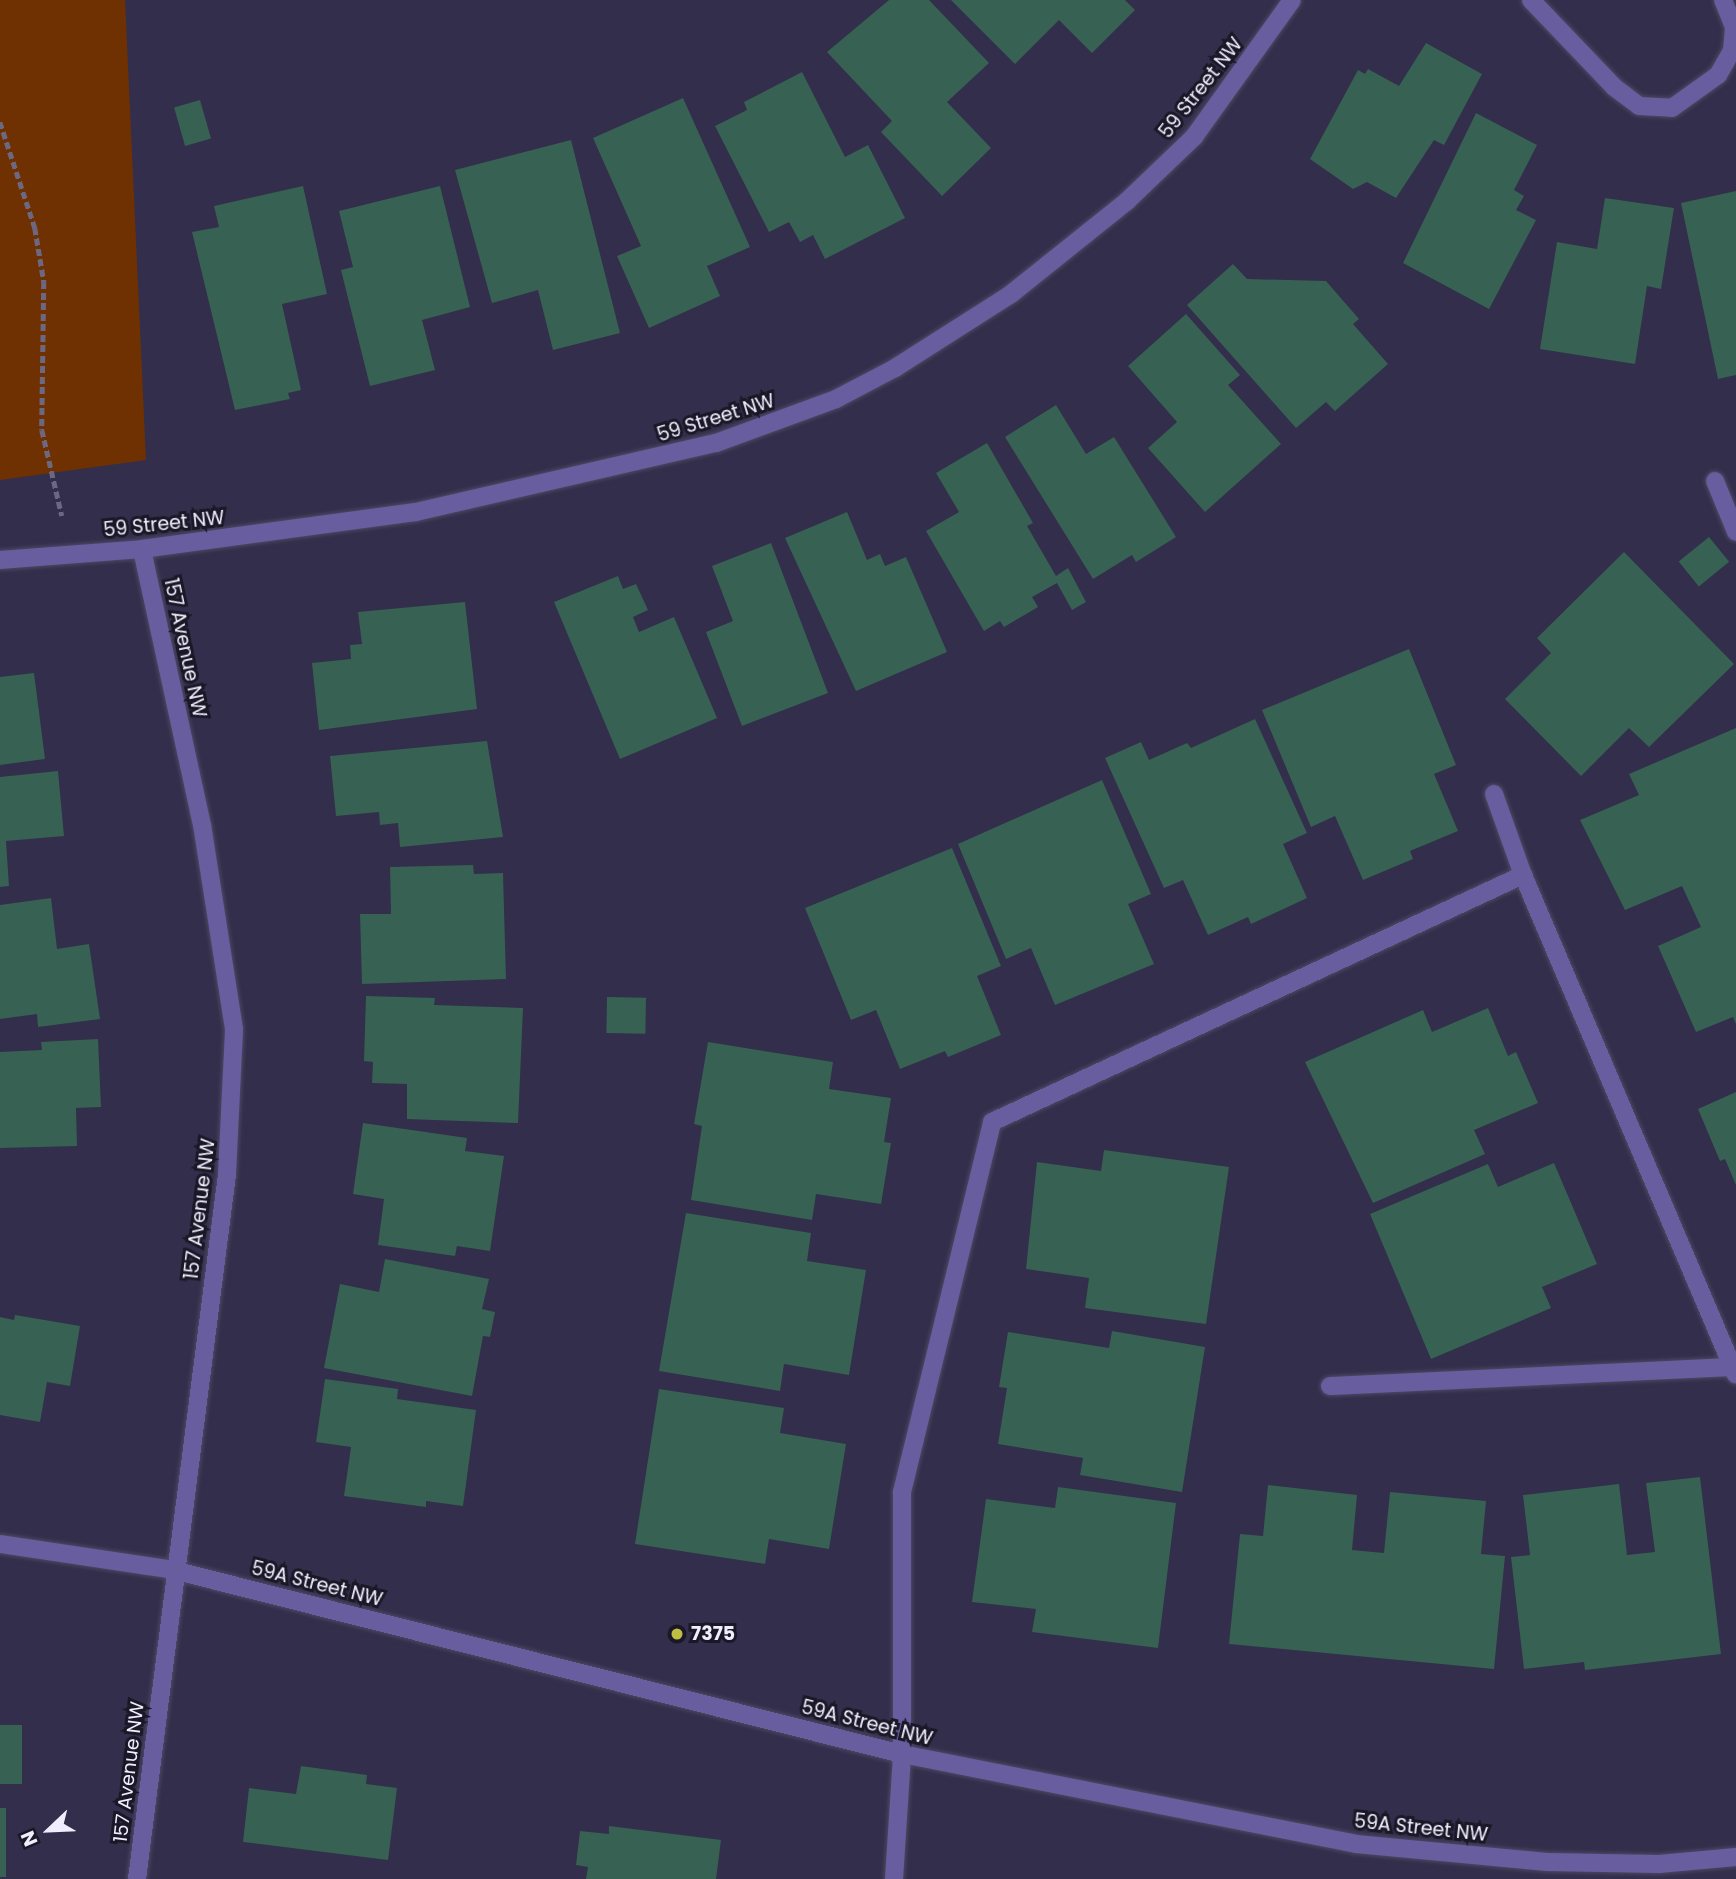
<!DOCTYPE html>
<style>
body{margin:0}
#map{position:relative;width:1736px;height:1879px;overflow:hidden;background:#322e4b;font-family:Poppins,sans-serif}
div>[style]{position:absolute}
[style*='--x']{left:calc(var(--x)*1px);top:calc(var(--y)*1px);width:calc(var(--w)*1px);rotate:calc(var(--a)*1deg)}
.green>*{inset:0;background:#703102}
.building>*{inset:0;background:#376152;transform-origin:0 0}
.path>*{height:4.5px;margin-top:-2.25px;transform-origin:0;background:repeating-linear-gradient(90deg,#6c6882 0 7px,transparent 0 10.5px)}
.roads{filter:drop-shadow(0 0 2px #4d4964) drop-shadow(0 0 2px #4d4964)}
.service>*{height:18px;margin:-9px;padding:0 9px;transform-origin:9px;border-radius:9px;background:#685e9f}
.minor>*{height:18px;margin:-9px;padding:0 9px;transform-origin:9px;border-radius:9px;background:#685e9f}
.tertiary>*{height:18px;margin:-9px;padding:0 9px;transform-origin:9px;border-radius:9px;background:#685e9f}
.dots>*{width:19px;height:19px;translate:-50% -50%;box-sizing:border-box;border:4px solid #1a1826;border-radius:50%}
span{translate:-50% -50%;white-space:nowrap;text-align:center;line-height:1.15;-webkit-text-stroke:6px #1a1826;paint-order:stroke}
.street-label{font-size:19px;color:#f0eefe}
.poi-label{font-size:19px;color:#f0eefe;font-weight:700}
.left{translate:0 -50%;text-align:left}
.north{position:absolute;left:14px;top:1795px;width:70px;height:70px;-webkit-text-stroke:5px #1a1826;paint-order:stroke;rotate:247deg;font-size:19px;font-weight:700;line-height:28px;text-align:center;color:#f0eefe}
.north::after{content:'';display:block;margin:auto;width:24px;height:32px;background:#f0eefe;clip-path:polygon(50% 0,100% 100%,50% 72%,0 100%)}
</style>
<div id="map">
<div class="green">
<i style="clip-path:polygon(0 0,125px 0,146px 460px,0 480px)"></i>
</div>
<div class="building">
<i style="clip-path:polygon(889px 0,929px 0,989px 63px,947px 102px,991px 148px,942px 196px,881px 132px,892px 121px,827px 52px)"></i>
<i style="clip-path:polygon(951px 0,1125px 0,1135px 10px,1092px 53px,1059px 20px,1015px 64px)"></i>
<i style="clip-path:polygon(1426px 43px,1482px 74px,1444px 145px,1434px 140px,1396px 198px,1367px 182px,1353px 189px,1310px 159px,1358px 70px,1365px 74px,1368px 69px,1399px 86px)"></i>
<i style="clip-path:polygon(802px 72px,845px 157px,868px 145px,905px 218px,825px 259px,813px 235px,800px 242px,789px 222px,769px 232px,715px 126px,747px 110px,744px 102px)"></i>
<i style="clip-path:polygon(683px 98px,750px 247px,707px 266px,720px 296px,649px 328px,617px 256px,641px 246px,593px 138px)"></i>
<i style="left:200px;top:100px;width:40px;height:27px;rotate:74deg"></i>
<i style="clip-path:polygon(1476px 113px,1537px 145px,1514px 190px,1524px 196px,1516px 210px,1536px 220px,1489px 309px,1403px 263px)"></i>
<i style="clip-path:polygon(571px 140px,620px 333px,553px 350px,538px 290px,492px 303px,455px 170px)"></i>
<i style="clip-path:polygon(303px 186px,327px 294px,282px 304px,301px 390px,288px 393px,290px 399px,235px 410px,192px 232px,219px 227px,214px 206px)"></i>
<i style="clip-path:polygon(440px 186px,470px 307px,422px 320px,435px 370px,370px 386px,341px 270px,353px 267px,339px 211px)"></i>
<i style="clip-path:polygon(1736px 191px,1736px 375px,1718px 379px,1681px 203px)"></i>
<i style="clip-path:polygon(1605px 198px,1674px 208px,1661px 289px,1647px 286px,1635px 364px,1540px 349px,1557px 242px,1597px 249px)"></i>
<i style="clip-path:polygon(1233px 264px,1247px 279px,1326px 281px,1359px 319px,1353px 324px,1388px 364px,1335px 411px,1326px 402px,1296px 428px,1187px 305px)"></i>
<i style="clip-path:polygon(1186px 314px,1240px 375px,1228px 385px,1281px 444px,1205px 512px,1148px 448px,1177px 422px,1128px 366px)"></i>
<i style="clip-path:polygon(1056px 405px,1086px 454px,1114px 437px,1176px 537px,1136px 562px,1132px 555px,1093px 579px,1005px 437px)"></i>
<i style="clip-path:polygon(987px 443px,1033px 523px,1027px 526px,1056px 576px,1068px 568px,1086px 602px,1072px 610px,1057px 583px,1032px 597px,1038px 607px,1004px 627px,1000px 621px,984px 631px,926px 531px,959px 512px,936px 473px)"></i>
<i style="clip-path:polygon(847px 512px,867px 560px,880px 554px,885px 566px,906px 557px,947px 652px,856px 691px,785px 538px)"></i>
<i style="left:1709px;top:537px;width:32px;height:39px;rotate:51deg"></i>
<i style="clip-path:polygon(771px 543px,828px 693px,742px 726px,706px 632px,733px 621px,712px 566px)"></i>
<i style="clip-path:polygon(1624px 552px,1734px 664px,1649px 747px,1629px 728px,1581px 776px,1505px 699px,1551px 653px,1537px 638px)"></i>
<i style="clip-path:polygon(618px 576px,623px 589px,636px 584px,648px 610px,633px 617px,639px 632px,674px 617px,717px 718px,620px 759px,554px 602px)"></i>
<i style="clip-path:polygon(465px 602px,477px 709px,319px 730px,312px 663px,351px 659px,350px 645px,362px 644px,358px 612px)"></i>
<i style="clip-path:polygon(1409px 649px,1456px 765px,1434px 774px,1458px 831px,1410px 851px,1413px 859px,1363px 880px,1335px 816px,1311px 827px,1262px 710px)"></i>
<i style="clip-path:polygon(34px 673px,45px 759px,0 765px,0 677px)"></i>
<i style="clip-path:polygon(1255px 719px,1307px 833px,1283px 844px,1307px 898px,1251px 924px,1248px 917px,1208px 935px,1183px 880px,1164px 888px,1105px 758px,1141px 742px,1149px 760px,1187px 743px,1191px 748px)"></i>
<i style="clip-path:polygon(1736px 728px,1736px 1024px,1733px 1017px,1696px 1032px,1658px 946px,1701px 927px,1682px 886px,1625px 910px,1580px 820px,1639px 795px,1629px 774px)"></i>
<i style="clip-path:polygon(487px 741px,503px 837px,400px 847px,398px 823px,380px 825px,379px 812px,336px 816px,330px 756px)"></i>
<i style="clip-path:polygon(58px 771px,64px 836px,6px 841px,9px 886px,0 887px,0 777px)"></i>
<i style="clip-path:polygon(1102px 780px,1151px 894px,1128px 904px,1154px 964px,1055px 1005px,1031px 948px,1006px 959px,958px 844px)"></i>
<i style="clip-path:polygon(952px 848px,1001px 966px,977px 976px,1001px 1035px,948px 1057px,945px 1051px,900px 1069px,876px 1010px,851px 1020px,805px 908px)"></i>
<i style="clip-path:polygon(473px 865px,474px 874px,503px 873px,506px 979px,362px 984px,360px 914px,391px 914px,390px 867px)"></i>
<i style="clip-path:polygon(51px 898px,57px 949px,89px 944px,100px 1019px,38px 1027px,37px 1014px,0 1019px,0 905px)"></i>
<i style="clip-path:polygon(366px 996px,435px 998px,434px 1005px,523px 1008px,518px 1123px,407px 1119px,407px 1084px,372px 1083px,373px 1062px,364px 1061px)"></i>
<i style="left:607px;top:997px;width:39px;height:36px;rotate:1deg"></i>
<i style="clip-path:polygon(1488px 1008px,1508px 1056px,1516px 1052px,1538px 1103px,1474px 1130px,1485px 1154px,1373px 1203px,1305px 1062px,1423px 1010px,1432px 1032px)"></i>
<i style="clip-path:polygon(98px 1039px,101px 1107px,76px 1108px,77px 1146px,0 1148px,0 1052px,42px 1050px,41px 1042px)"></i>
<i style="clip-path:polygon(708px 1042px,833px 1062px,829px 1089px,891px 1098px,884px 1142px,891px 1143px,881px 1204px,816px 1194px,812px 1220px,691px 1200px,702px 1126px,694px 1124px)"></i>
<i style="clip-path:polygon(1736px 1092px,1736px 1185px,1725px 1159px,1720px 1161px,1698px 1109px)"></i>
<i style="clip-path:polygon(363px 1123px,467px 1138px,465px 1151px,504px 1156px,490px 1251px,457px 1246px,455px 1256px,378px 1245px,384px 1199px,353px 1194px)"></i>
<i style="clip-path:polygon(1104px 1150px,1229px 1167px,1206px 1324px,1085px 1308px,1089px 1278px,1026px 1269px,1037px 1162px,1101px 1171px)"></i>
<i style="clip-path:polygon(1554px 1163px,1597px 1264px,1542px 1287px,1551px 1308px,1431px 1359px,1370px 1214px,1488px 1164px,1498px 1187px)"></i>
<i style="clip-path:polygon(686px 1213px,811px 1233px,807px 1261px,866px 1270px,849px 1375px,784px 1364px,780px 1391px,659px 1371px)"></i>
<i style="clip-path:polygon(385px 1259px,489px 1279px,482px 1309px,495px 1312px,490px 1337px,483px 1336px,472px 1396px,324px 1368px,340px 1284px,379px 1292px)"></i>
<i style="clip-path:polygon(15px 1315px,80px 1326px,70px 1386px,47px 1382px,40px 1422px,0 1415px,0 1317px,14px 1320px)"></i>
<i style="clip-path:polygon(1112px 1331px,1205px 1347px,1182px 1492px,1080px 1475px,1083px 1458px,998px 1444px,1007px 1388px,999px 1387px,1008px 1332px,1109px 1348px)"></i>
<i style="clip-path:polygon(325px 1379px,398px 1389px,397px 1399px,476px 1410px,463px 1506px,426px 1501px,426px 1507px,344px 1496px,351px 1447px,316px 1442px)"></i>
<i style="clip-path:polygon(659px 1389px,784px 1408px,780px 1433px,846px 1444px,829px 1549px,769px 1539px,765px 1564px,635px 1544px)"></i>
<i style="clip-path:polygon(1700px 1477px,1721px 1654px,1585px 1670px,1584px 1662px,1524px 1669px,1511px 1557px,1530px 1555px,1523px 1495px,1619px 1484px,1627px 1555px,1655px 1552px,1646px 1483px)"></i>
<i style="clip-path:polygon(1268px 1485px,1357px 1495px,1352px 1550px,1384px 1553px,1390px 1492px,1486px 1501px,1481px 1554px,1505px 1556px,1494px 1669px,1229px 1644px,1240px 1534px,1263px 1536px)"></i>
<i style="clip-path:polygon(1058px 1487px,1176px 1503px,1158px 1648px,1032px 1632px,1036px 1609px,972px 1602px,986px 1499px,1055px 1508px)"></i>
<i style="left:0;top:1725px;width:22px;height:59px"></i>
<i style="clip-path:polygon(301px 1766px,367px 1775px,366px 1784px,397px 1788px,388px 1860px,243px 1842px,249px 1788px,296px 1794px)"></i>
<i style="left:6px;top:1808px;width:69px;height:6px;rotate:90deg"></i>
<i style="clip-path:polygon(609px 1826px,721px 1840px,716px 1879px,586px 1879px,588px 1867px,576px 1865px,580px 1831px,609px 1834px)"></i>
</div>
<div class="path">
<i style="--x:0;--y:122;--w:112;--a:71.7"></i>
<i style="--x:35;--y:228;--w:55;--a:80.5"></i>
<i style="--x:44;--y:282;--w:148;--a:90.8"></i>
<i style="--x:42;--y:430;--w:88;--a:76.9"></i>
</div>
<div class="roads">
<div class="service">
<i style="--x:1715;--y:481;--w:55;--a:67.6"></i>
<i style="--x:1494;--y:794;--w:86;--a:70.3"></i>
<i style="--x:1523;--y:875;--w:543;--a:66.93"></i>
<i style="--x:1330;--y:1386;--w:403;--a:-2.7"></i>
<i style="--x:902;--y:1754;--w:262;--a:-90"></i>
<i style="--x:902;--y:1492;--w:381;--a:-76.3"></i>
<i style="--x:992;--y:1122;--w:586;--a:-24.95"></i>
</div>
<div class="minor">
<i style="--x:1531;--y:0;--w:120;--a:46.3"></i>
<i style="--x:1614;--y:87;--w:31;--a:37"></i>
<i style="--x:1639;--y:106;--w:33;--a:3"></i>
<i style="--x:1672;--y:108;--w:57;--a:-35.7"></i>
<i style="--x:1718;--y:75;--w:28;--a:-60"></i>
<i style="--x:1732;--y:51;--w:24;--a:-85"></i>
<i style="--x:1734;--y:27;--w:29;--a:-112"></i>
<i style="--x:0;--y:560;--w:142;--a:-4.4"></i>
<i style="--x:142;--y:549;--w:276;--a:-7.7"></i>
<i style="--x:416;--y:512;--w:308;--a:-13"></i>
<i style="--x:716;--y:443;--w:128;--a:-20.1"></i>
<i style="--x:836;--y:399;--w:67;--a:-27.7"></i>
<i style="--x:895;--y:368;--w:138;--a:-32.5"></i>
<i style="--x:1011;--y:294;--w:149;--a:-38.7"></i>
<i style="--x:1127;--y:201;--w:93;--a:-43.7"></i>
<i style="--x:1194;--y:137;--w:168;--a:-54.4"></i>
<i style="--x:137;--y:1879;--w:711;--a:-82.72"></i>
<i style="--x:227;--y:1174;--w:145;--a:-87.2"></i>
<i style="--x:234;--y:1029;--w:206;--a:-98.9"></i>
<i style="--x:202;--y:825;--w:282;--a:-102.3"></i>
</div>
<div class="tertiary">
<i style="--x:0;--y:1544;--w:175;--a:8.5"></i>
<i style="--x:173;--y:1570;--w:752;--a:14.17"></i>
<i style="--x:902;--y:1754;--w:463;--a:11.2"></i>
<i style="--x:1356;--y:1844;--w:192;--a:5.4"></i>
<i style="--x:1547;--y:1862;--w:112;--a:1"></i>
<i style="--x:1659;--y:1864;--w:77;--a:-5.2"></i>
<i style="--x:894;--y:1879;--w:125;--a:-86.3"></i>
</div>
</div>
<div class="dots">
<i style="left:677px;top:1634px;background:#bebf42"></i>
</div>
<div class="street-label">
<span style="left:1201px;top:88px;rotate:-52deg">59 Street NW</span>
<span style="left:716px;top:418px;rotate:-17deg">59 Street NW</span>
<span style="left:164px;top:524px;rotate:-6deg">59 Street NW</span>
<span style="left:185px;top:648px;rotate:78deg">157 Avenue NW</span>
<span style="left:200px;top:1209px;rotate:-83deg">157 Avenue NW</span>
<span style="left:317px;top:1584px;rotate:14deg">59A Street NW</span>
<span style="left:867px;top:1723px;rotate:14deg">59A Street NW</span>
<span style="left:129px;top:1772px;rotate:-83deg">157 Avenue NW</span>
<span style="left:1421px;top:1828px;rotate:6deg">59A Street NW</span>
</div>
<div class="poi-label">
<span class="left" style="left:691px;top:1634px">7375</span>
</div>
<div class="north">N</div>
</div>
